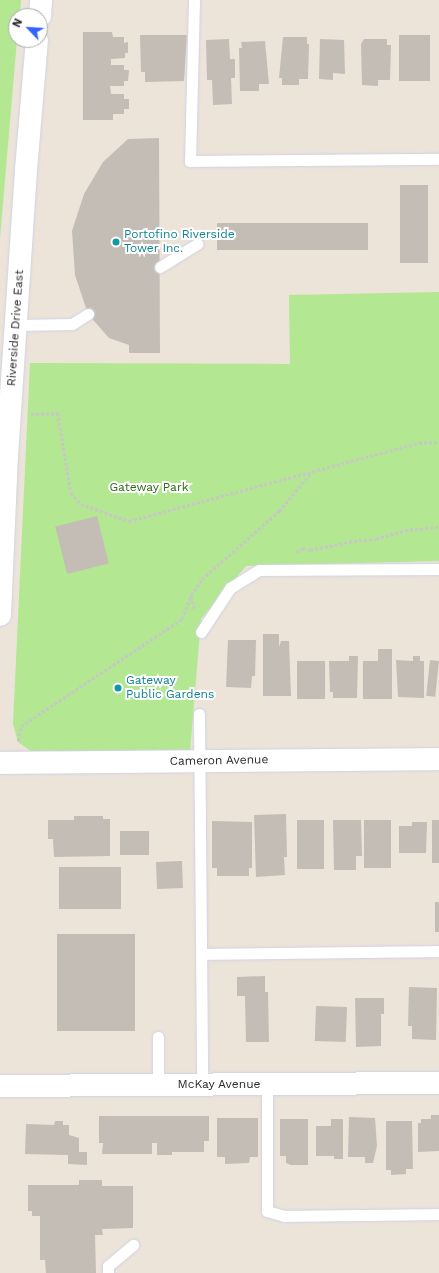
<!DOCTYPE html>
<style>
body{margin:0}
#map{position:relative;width:439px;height:1273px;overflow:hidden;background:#ece3d9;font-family:"Work Sans",sans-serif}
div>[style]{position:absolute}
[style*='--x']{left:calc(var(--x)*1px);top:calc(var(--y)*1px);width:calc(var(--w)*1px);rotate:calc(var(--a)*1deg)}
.green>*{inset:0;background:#b3e791}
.building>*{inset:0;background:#c4bdb6;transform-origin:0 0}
.path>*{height:2.5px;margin-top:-1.25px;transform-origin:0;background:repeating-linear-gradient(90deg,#c7c7c7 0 3px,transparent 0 5px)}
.roads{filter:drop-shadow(0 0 1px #ced3e3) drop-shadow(0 0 1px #ced3e3)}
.service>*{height:11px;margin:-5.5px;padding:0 5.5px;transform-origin:5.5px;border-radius:5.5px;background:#fff}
.minor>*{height:22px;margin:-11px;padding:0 11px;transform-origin:11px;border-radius:11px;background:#fff}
.secondary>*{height:22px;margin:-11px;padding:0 11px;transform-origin:11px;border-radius:11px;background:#fff}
.dots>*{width:11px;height:11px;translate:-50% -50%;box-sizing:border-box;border:2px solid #fff;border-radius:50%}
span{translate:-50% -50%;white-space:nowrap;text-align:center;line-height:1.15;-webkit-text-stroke:4px #fff;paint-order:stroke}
.culture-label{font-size:12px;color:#0d838f}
.left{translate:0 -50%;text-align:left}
.street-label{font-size:12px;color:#292929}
.park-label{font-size:12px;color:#2a6a14}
.north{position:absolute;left:8px;top:8px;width:40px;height:40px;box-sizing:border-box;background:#fff;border:1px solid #a9a9a9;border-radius:50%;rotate:295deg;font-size:11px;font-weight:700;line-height:16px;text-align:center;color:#292929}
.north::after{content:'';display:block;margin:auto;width:14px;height:18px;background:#3363ff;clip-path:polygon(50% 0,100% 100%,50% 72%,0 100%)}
</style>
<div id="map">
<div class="green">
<i style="clip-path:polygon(0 0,21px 0,20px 16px,16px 16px,17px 40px,0 238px)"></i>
<i style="clip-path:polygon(439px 292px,439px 561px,246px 566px,201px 619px,190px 752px,31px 751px,18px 742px,13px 724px,30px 363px,290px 364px,289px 295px)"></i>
</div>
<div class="building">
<i style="clip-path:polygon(83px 32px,112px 32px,113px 37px,124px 37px,124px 43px,128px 42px,128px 53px,125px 53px,125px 58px,111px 59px,111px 65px,124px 65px,124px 70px,129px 70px,128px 81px,124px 81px,124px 86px,110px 86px,111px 94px,124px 94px,124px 99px,129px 99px,129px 109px,124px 109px,124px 114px,113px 114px,113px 120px,83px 120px)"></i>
<i style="clip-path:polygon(140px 35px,187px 35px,184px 81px,145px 82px,145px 72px,141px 72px)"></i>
<i style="left:399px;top:35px;width:31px;height:46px"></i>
<i style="clip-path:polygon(283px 37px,307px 37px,307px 44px,309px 44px,308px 79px,299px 79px,299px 85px,282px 85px,282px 78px,279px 78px)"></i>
<i style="clip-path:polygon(229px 39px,230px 59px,235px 59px,235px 78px,231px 78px,232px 104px,213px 105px,212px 80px,207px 80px,206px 40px)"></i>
<i style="clip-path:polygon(320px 39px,344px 40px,345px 74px,333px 73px,333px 80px,319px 79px)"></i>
<i style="clip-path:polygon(364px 39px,387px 39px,387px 45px,391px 45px,390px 80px,378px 80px,378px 86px,362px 85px,361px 44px)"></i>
<i style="clip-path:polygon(265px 41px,269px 84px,259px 84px,259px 91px,240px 91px,239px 48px,242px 48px,241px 42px)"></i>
<i style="clip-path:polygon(159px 138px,160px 353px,129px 353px,129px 345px,109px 338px,88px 314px,75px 275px,72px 231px,84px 194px,103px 162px,128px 139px)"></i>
<i style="left:400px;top:185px;width:28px;height:78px"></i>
<i style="left:368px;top:223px;width:27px;height:151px;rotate:90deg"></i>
<i style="left:97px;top:516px;width:49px;height:43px;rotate:76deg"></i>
<i style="clip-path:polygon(263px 634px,279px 634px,279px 647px,281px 641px,289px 641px,291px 696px,263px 696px)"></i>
<i style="clip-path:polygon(228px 640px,256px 640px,255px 676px,252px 676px,251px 688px,226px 687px)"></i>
<i style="clip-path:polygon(378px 649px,392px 649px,392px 699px,363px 699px,363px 661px,378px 661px)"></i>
<i style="clip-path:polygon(349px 656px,358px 656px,357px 698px,333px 698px,333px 692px,330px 692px,329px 661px,349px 661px)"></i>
<i style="clip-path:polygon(413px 656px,420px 656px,420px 661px,424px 661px,424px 698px,398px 697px,396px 660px,413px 661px)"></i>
<i style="left:430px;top:660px;width:9px;height:36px;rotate:6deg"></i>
<i style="left:297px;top:661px;width:28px;height:38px"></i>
<i style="clip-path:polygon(286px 814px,287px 857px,284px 857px,285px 875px,256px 877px,254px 815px)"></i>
<i style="clip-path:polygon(74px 816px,103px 816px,103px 819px,110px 819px,110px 856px,54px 857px,53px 839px,48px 839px,48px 820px,74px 820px)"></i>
<i style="left:297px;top:820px;width:27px;height:49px"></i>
<i style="clip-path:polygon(333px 820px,361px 820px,362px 856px,356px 856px,356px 870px,334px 870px)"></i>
<i style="left:364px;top:820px;width:27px;height:48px"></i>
<i style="left:432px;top:820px;width:7px;height:43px"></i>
<i style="clip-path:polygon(212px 821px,252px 822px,252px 868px,249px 868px,249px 876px,217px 876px,217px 868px,212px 868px)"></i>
<i style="clip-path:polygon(412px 822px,427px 822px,426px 853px,399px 853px,399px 826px,412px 826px)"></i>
<i style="left:120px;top:831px;width:29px;height:24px"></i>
<i style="left:182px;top:861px;width:27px;height:26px;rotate:88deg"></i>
<i style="left:59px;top:867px;width:62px;height:42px"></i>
<i style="left:435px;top:902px;width:4px;height:30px"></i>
<i style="left:135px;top:934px;width:97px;height:78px;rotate:90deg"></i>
<i style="clip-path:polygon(265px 976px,265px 992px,268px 992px,269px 1042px,246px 1042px,245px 996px,237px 996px,237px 977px)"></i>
<i style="clip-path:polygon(409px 987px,437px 988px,436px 1040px,412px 1039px,412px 1026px,408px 1026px)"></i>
<i style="clip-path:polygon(355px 998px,384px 998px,384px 1014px,381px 1014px,381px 1046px,356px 1047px)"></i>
<i style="left:316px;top:1006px;width:31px;height:35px;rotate:2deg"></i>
<i style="clip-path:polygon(431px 1115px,439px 1115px,439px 1151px,418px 1152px,418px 1123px,421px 1123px,421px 1119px,431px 1119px)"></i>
<i style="clip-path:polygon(99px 1116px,209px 1116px,209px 1141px,204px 1141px,204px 1152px,172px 1152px,172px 1155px,157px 1155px,157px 1143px,152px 1143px,152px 1154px,102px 1154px,103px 1143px,99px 1143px)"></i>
<i style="clip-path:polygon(349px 1117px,375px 1118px,377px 1146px,373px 1163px,365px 1163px,365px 1157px,348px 1157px)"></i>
<i style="clip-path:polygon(217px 1118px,258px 1118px,258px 1157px,250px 1157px,249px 1163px,225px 1164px,225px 1157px,217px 1157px)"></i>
<i style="clip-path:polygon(280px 1119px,308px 1119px,308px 1165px,291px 1165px,286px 1163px,286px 1156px,280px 1156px)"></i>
<i style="clip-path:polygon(331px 1119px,343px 1119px,343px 1159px,334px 1159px,334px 1156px,316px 1156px,316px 1126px,331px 1126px)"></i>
<i style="clip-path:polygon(55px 1121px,63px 1121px,63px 1125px,69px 1125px,69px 1135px,79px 1138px,79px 1152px,87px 1152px,87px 1165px,68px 1164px,68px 1155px,25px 1154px,26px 1124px,54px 1125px)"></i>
<i style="clip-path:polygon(386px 1121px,412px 1121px,413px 1169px,406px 1169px,406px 1174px,391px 1175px,391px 1170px,386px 1170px)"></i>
<i style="clip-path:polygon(79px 1180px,102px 1180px,102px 1186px,133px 1186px,133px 1228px,102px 1229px,103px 1235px,95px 1235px,96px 1273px,46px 1273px,45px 1260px,40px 1260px,40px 1216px,32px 1216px,32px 1211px,28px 1211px,28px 1185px,79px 1185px)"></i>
</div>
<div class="path">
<i style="--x:31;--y:414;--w:27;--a:-2"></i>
<i style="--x:58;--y:413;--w:81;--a:80.8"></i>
<i style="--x:71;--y:493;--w:15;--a:48"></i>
<i style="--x:81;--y:504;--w:51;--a:19.5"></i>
<i style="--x:129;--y:521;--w:300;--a:-15.1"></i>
<i style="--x:419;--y:443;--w:20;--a:-3"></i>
<i style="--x:296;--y:552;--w:8;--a:-30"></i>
<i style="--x:303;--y:548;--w:7;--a:16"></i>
<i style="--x:310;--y:550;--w:45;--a:-11.6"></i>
<i style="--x:354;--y:541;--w:22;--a:-5"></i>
<i style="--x:376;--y:539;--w:30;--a:-17"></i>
<i style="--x:405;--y:530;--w:34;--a:-5"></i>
<i style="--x:191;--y:596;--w:15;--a:74"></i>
<i style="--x:18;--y:741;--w:15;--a:-79"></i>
<i style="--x:21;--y:726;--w:193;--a:-33.6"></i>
<i style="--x:182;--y:619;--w:26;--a:-69"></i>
<i style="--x:191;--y:595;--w:19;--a:-55"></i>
<i style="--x:202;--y:579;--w:103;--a:-41.4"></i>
<i style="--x:279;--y:511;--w:48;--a:-50"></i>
</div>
<div class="roads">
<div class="service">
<i style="--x:194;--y:0;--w:161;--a:91.4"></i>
<i style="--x:190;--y:161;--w:249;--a:-0.5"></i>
<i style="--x:160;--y:267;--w:44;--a:-31.9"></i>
<i style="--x:16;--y:325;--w:56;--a:-1"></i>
<i style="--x:72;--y:324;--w:19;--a:-32"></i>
<i style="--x:201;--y:632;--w:53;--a:-56.6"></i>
<i style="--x:230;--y:588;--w:34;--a:-32"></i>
<i style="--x:259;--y:570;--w:180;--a:-0.3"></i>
<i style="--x:199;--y:714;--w:371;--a:89.5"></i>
<i style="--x:201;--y:954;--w:238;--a:-0.7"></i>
<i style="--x:158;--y:1037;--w:48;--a:90"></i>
<i style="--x:267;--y:1084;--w:127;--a:90"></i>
<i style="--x:267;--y:1211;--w:18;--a:16"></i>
<i style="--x:284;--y:1216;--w:155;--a:-0.7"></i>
<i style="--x:108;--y:1273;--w:7;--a:-90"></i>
<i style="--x:108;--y:1266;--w:33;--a:-40"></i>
</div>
<div class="minor">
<i style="--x:0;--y:763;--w:439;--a:-0.5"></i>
<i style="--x:0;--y:1086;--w:439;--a:-0.4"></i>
</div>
<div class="secondary">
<i style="--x:40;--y:16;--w:16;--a:-86"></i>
<i style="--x:0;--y:615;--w:159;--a:-87.5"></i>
<i style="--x:7;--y:456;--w:287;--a:-86.2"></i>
<i style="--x:26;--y:170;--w:130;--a:-85.2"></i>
</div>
</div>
<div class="dots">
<i style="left:116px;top:242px;background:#0f9aa8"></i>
<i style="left:118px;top:688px;background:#0f9aa8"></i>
</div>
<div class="culture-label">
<span class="left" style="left:124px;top:242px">Portofino Riverside<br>Tower Inc.</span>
<span class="left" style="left:126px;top:688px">Gateway<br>Public Gardens</span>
</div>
<div class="street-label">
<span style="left:16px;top:328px;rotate:-86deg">Riverside Drive East</span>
<span style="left:219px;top:761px;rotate:-1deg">Cameron Avenue</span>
<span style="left:219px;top:1085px">McKay Avenue</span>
</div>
<div class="park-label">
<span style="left:149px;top:488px">Gateway Park</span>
</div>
<div class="north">N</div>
</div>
